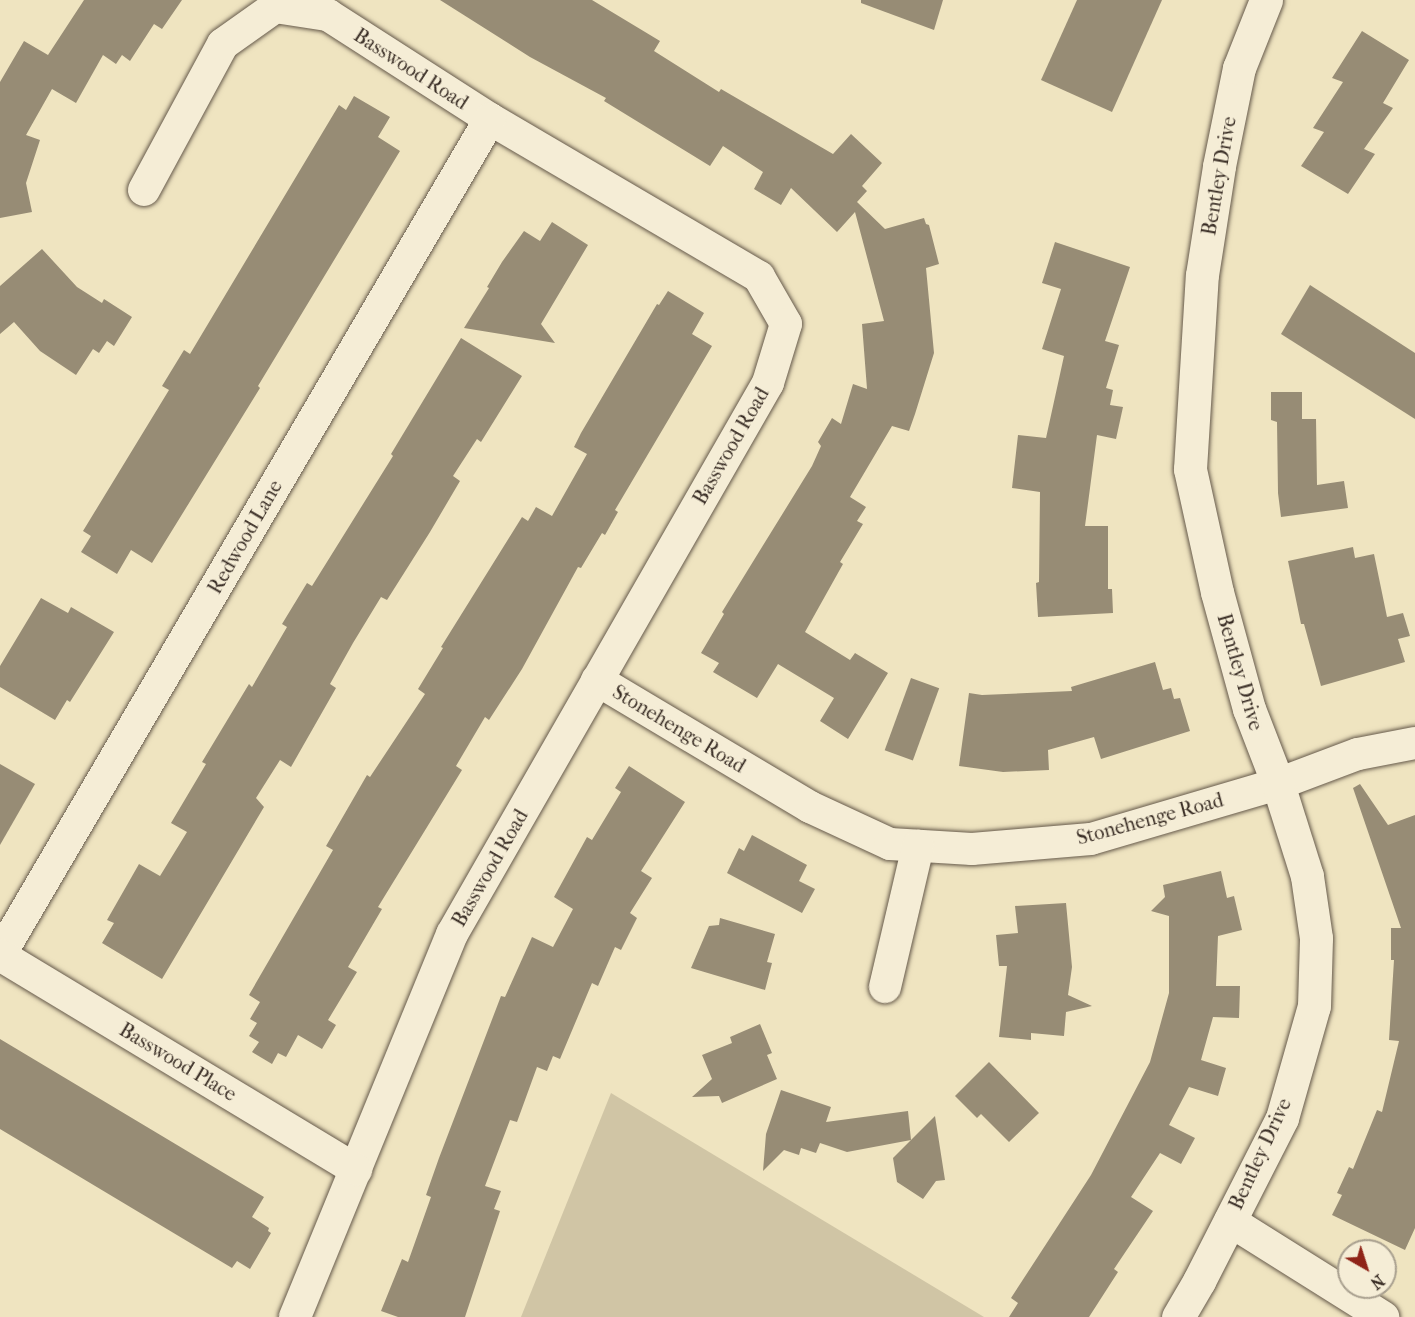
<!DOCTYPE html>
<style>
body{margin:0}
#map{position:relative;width:1415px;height:1317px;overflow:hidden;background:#efe4c0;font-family:"IM FELL French Canon",serif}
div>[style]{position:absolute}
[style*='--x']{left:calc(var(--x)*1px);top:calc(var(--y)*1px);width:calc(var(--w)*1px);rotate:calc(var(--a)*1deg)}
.green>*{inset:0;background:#d0c5a5}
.building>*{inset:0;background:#978c75;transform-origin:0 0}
.roads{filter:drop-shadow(0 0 2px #665a4b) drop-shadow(0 0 2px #665a4b)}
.street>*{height:32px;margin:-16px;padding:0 16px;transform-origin:16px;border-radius:16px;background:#f5edd6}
.secondary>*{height:33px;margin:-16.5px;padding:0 16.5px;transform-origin:16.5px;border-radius:16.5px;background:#f5edd6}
span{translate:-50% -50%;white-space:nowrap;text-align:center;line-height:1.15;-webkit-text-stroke:4.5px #f5edd6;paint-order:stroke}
.street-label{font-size:20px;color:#382c24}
.north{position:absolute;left:1337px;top:1239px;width:60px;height:60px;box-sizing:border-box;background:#f5edd6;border:2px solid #a9a08f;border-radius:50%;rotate:141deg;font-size:16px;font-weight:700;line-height:24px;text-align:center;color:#382c24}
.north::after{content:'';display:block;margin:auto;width:21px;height:27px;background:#8f2418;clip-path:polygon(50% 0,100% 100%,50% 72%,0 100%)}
</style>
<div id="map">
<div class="green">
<i style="clip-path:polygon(611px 1093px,984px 1317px,521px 1317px)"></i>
</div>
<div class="building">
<i style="clip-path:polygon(84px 0,182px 0,162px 29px,154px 24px,130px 61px,122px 55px,116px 64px,103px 55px,76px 103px,52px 89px,26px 135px,40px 140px,26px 183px,32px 212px,0 218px,0 82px,24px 41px,48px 55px)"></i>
<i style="clip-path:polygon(440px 0,592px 0,660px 41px,654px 51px,719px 92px,721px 89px,833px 154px,851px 134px,882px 163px,862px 186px,867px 191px,857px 202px,885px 229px,924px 218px,926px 224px,929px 225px,939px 264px,926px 268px,934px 353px,915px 414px,909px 431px,892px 426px,850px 497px,866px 507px,857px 521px,863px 524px,840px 562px,843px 564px,805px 632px,850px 660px,855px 653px,888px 673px,848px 739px,820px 721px,834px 698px,778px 664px,757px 698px,713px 672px,719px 663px,701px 653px,724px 614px,722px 612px,812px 466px,821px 446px,818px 442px,832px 418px,841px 424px,853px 384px,867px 389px,862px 324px,884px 321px,855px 212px,837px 232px,791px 188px,781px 205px,754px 189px,763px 172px,723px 146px,710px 166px,604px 101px,606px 98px,530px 57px)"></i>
<i style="clip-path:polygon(861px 0,943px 0,934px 30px,861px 3px)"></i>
<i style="clip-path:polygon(1077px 0,1162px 0,1112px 112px,1041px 80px)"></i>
<i style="clip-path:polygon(1362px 31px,1409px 60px,1383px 103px,1393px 108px,1364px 149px,1375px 154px,1348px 194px,1301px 166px,1324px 132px,1313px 128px,1343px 82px,1332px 78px)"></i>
<i style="clip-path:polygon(354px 96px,390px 117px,378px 137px,400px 151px,258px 386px,260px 388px,152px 563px,131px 550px,117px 574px,81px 552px,91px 536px,83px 531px,169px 390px,162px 386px,184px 350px,190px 354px,339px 105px,346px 110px)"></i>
<i style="clip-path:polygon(552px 222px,588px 245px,541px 324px,555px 343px,464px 328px,489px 288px,487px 287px,502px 262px,524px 231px,540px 241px)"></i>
<i style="clip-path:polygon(1055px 242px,1130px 267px,1105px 341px,1119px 345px,1106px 388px,1113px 390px,1110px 405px,1123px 407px,1116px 439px,1097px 435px,1085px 526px,1108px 526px,1108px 589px,1112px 589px,1113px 613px,1038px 617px,1036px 583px,1039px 582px,1040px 492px,1012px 488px,1018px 435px,1046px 438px,1064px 356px,1042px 349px,1061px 289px,1042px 283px)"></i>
<i style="clip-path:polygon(42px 249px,77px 287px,102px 303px,104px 299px,132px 317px,114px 346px,107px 341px,99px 353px,93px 349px,76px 375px,40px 351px,14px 322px,0 334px,0 286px)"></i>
<i style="clip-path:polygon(1310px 285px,1415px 353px,1415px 419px,1281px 334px)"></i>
<i style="clip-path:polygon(668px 291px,704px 313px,692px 334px,712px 346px,615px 510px,618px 512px,605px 535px,602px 533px,581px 568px,578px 567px,522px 669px,489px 720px,485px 717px,456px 766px,462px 770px,378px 907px,382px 909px,348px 967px,357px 972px,328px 1020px,336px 1025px,322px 1049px,298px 1035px,286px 1057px,278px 1053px,272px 1064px,252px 1052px,259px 1042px,249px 1036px,257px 1023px,250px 1019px,260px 1002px,249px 995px,333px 850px,326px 846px,367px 775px,370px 777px,425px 694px,418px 689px,443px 648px,441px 647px,522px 517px,528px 521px,536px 507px,552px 516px,587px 454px,574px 447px,581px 433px,657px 304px,659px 305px)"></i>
<i style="clip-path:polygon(461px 338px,522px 376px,481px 442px,477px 439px,453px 476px,460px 481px,430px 532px,387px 600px,381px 597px,353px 643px,330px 684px,336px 688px,291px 767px,280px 760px,256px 798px,264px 807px,162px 979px,102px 943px,114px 923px,107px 920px,139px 864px,160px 876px,187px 832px,171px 823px,206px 764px,202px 762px,249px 684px,252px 687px,287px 627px,282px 624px,307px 583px,312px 586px,393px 456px,391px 454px)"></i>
<i style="clip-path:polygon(1271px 392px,1302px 392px,1302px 419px,1316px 419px,1317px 485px,1344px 481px,1348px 508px,1281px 517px,1278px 493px,1277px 422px,1271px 420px)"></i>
<i style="clip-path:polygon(1353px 547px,1355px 558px,1374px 554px,1387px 617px,1403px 613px,1410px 636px,1398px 639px,1405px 662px,1321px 686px,1304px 624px,1301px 624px,1288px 561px)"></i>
<i style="clip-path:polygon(41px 598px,68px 613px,71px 607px,114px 632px,70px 702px,67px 700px,55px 720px,0 687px,0 666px)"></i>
<i style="clip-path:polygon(1155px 662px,1163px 690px,1171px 688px,1174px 699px,1180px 698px,1190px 731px,1101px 759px,1094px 737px,1048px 750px,1049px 770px,1003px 772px,959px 766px,969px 693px,982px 695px,1072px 691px,1071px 687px)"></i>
<i style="left:911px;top:678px;width:30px;height:77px;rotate:20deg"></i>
<i style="clip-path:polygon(0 764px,35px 784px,0 845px)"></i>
<i style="clip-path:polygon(629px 766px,685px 802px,641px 871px,652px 878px,630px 913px,637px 918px,621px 950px,615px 947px,598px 986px,592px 983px,560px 1059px,553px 1056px,547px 1071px,537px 1067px,517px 1122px,510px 1120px,485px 1186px,501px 1191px,494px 1209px,500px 1211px,465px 1317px,398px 1317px,381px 1311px,402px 1259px,408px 1262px,431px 1197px,426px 1195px,439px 1158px,501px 996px,505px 997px,532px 937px,553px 947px,573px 909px,554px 897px,587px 837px,592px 840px,621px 792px,615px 788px)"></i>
<i style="clip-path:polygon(1360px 784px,1388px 825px,1415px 815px,1415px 1228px,1405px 1250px,1332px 1215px,1342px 1195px,1337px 1193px,1349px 1167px,1353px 1169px,1377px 1110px,1382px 1112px,1399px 1041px,1389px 1040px,1394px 960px,1391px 960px,1391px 928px,1401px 928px,1353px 788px)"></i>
<i style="clip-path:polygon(752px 835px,807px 865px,799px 881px,815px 889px,802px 913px,727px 873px,739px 848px,744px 851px)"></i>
<i style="clip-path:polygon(1221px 871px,1227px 898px,1234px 896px,1242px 930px,1218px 936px,1216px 986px,1240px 986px,1239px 1018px,1213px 1017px,1201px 1060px,1226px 1068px,1218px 1096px,1189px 1087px,1169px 1125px,1195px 1138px,1181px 1164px,1160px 1153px,1131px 1197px,1153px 1211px,1114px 1269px,1118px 1272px,1089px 1317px,1009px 1317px,1018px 1303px,1011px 1298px,1091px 1175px,1150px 1062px,1169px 993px,1169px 916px,1151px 911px,1165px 897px,1163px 885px)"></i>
<i style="clip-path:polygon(1066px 903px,1072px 967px,1068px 995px,1092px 1006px,1066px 1012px,1064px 1036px,1031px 1033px,1031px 1040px,999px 1037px,1007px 966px,999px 966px,996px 935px,1018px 933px,1015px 906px)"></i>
<i style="clip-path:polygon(720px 918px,775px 934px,767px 962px,772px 963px,765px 990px,691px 968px,709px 926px,719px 925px)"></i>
<i style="clip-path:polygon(760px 1024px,772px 1053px,767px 1055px,777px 1079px,722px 1103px,719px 1096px,692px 1097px,712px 1079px,702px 1055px,732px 1043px,730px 1037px)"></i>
<i style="clip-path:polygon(0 1039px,264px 1197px,252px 1217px,269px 1228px,268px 1231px,271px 1233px,250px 1269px,237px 1261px,232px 1268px,0 1129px)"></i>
<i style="clip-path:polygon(989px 1062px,1039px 1113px,1009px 1142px,981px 1114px,977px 1118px,955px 1096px)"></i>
<i style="clip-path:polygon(781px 1090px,831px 1107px,826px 1122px,908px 1111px,911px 1140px,935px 1116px,945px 1180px,936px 1181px,923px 1199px,897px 1182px,893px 1158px,911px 1140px,847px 1152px,820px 1143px,816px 1153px,801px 1148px,799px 1155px,784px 1150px,763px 1171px,766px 1134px)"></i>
</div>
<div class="roads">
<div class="street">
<i style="--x:144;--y:190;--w:166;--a:-61.6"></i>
<i style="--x:223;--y:44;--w:64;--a:-35.4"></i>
<i style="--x:275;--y:7;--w:54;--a:8.6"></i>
<i style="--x:328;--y:15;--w:193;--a:32.7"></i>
<i style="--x:490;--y:119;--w:312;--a:30.4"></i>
<i style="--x:759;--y:277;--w:54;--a:60.1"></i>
<i style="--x:786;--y:324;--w:62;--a:107"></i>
<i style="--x:768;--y:383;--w:635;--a:119.83"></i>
<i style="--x:452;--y:934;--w:414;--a:112.3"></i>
<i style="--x:597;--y:680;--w:248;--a:30.8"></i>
<i style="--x:810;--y:807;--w:88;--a:24.8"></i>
<i style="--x:890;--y:844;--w:82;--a:3.5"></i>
<i style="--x:972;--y:849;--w:119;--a:-4.8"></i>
<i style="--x:1091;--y:839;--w:195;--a:-16.4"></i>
<i style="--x:1278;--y:784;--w:85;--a:-20.6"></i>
<i style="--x:1358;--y:754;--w:58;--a:-10.9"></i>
<i style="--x:0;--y:955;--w:969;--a:-59.62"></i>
<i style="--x:0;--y:955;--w:416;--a:31.1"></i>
<i style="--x:885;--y:987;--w:145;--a:-76.8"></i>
<i style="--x:1230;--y:1221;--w:181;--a:32.1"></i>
</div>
<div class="secondary">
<i style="--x:1178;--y:1317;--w:42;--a:-59.7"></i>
<i style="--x:1199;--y:1281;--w:183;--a:-63"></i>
<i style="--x:1282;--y:1118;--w:116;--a:-74.1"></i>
<i style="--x:1314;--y:1006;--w:68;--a:-88.3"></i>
<i style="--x:1316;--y:938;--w:63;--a:-98.3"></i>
<i style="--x:1307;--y:876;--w:96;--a:-107.5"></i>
<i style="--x:1278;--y:784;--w:80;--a:-111.1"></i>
<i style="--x:1249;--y:709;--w:121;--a:-105.3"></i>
<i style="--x:1217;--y:592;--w:126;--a:-102.4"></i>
<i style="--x:1190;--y:469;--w:194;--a:-86.5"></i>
<i style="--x:1202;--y:275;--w:110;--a:-81.1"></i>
<i style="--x:1219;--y:166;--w:100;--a:-78.5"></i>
<i style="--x:1239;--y:68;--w:73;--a:-68.3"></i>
</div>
</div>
<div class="street-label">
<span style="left:411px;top:69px;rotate:33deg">Basswood Road</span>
<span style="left:1219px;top:176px;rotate:-80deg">Bentley Drive</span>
<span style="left:731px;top:446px;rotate:-60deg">Basswood Road</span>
<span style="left:245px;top:537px;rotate:-60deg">Redwood Lane</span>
<span style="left:1240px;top:672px;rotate:74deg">Bentley Drive</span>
<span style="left:679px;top:729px;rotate:31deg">Stonehenge Road</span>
<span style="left:1150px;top:819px;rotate:-15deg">Stonehenge Road</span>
<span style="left:490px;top:868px;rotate:-60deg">Basswood Road</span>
<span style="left:178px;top:1062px;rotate:31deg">Basswood Place</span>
<span style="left:1260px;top:1154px;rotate:-65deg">Bentley Drive</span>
</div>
<div class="north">N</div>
</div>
